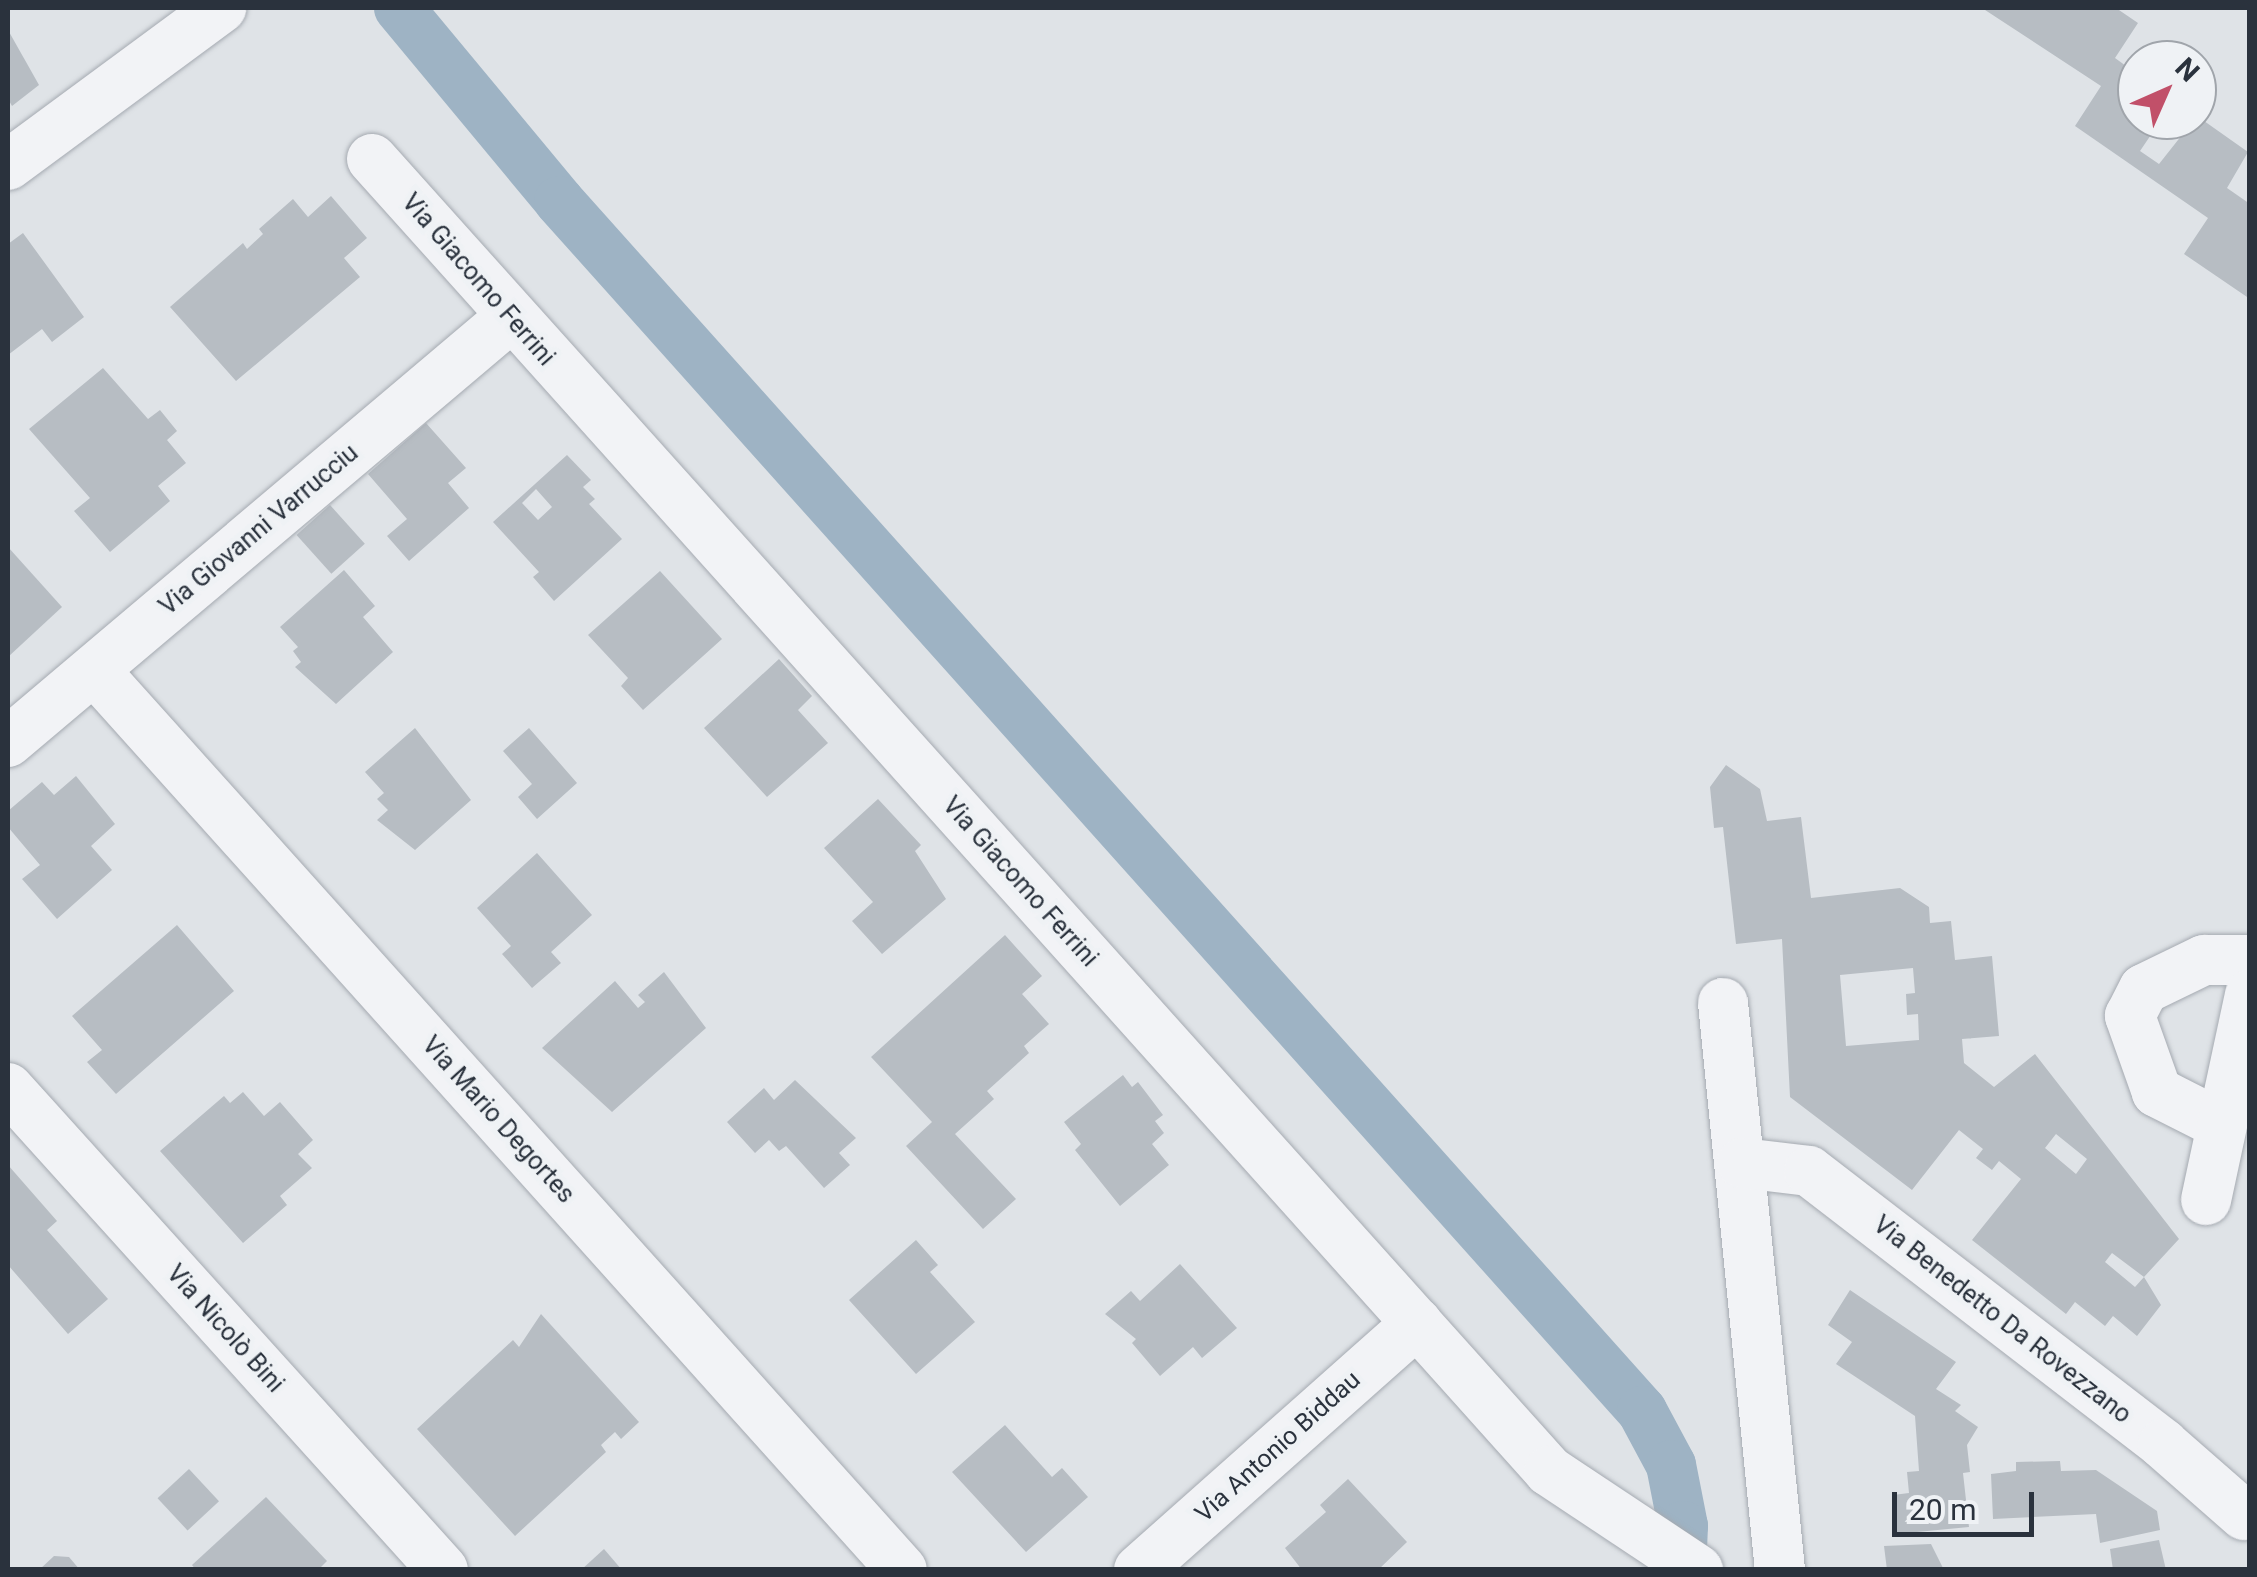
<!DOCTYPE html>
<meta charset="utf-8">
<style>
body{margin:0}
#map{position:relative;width:2257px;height:1577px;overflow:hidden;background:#dfe3e7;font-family:Roboto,sans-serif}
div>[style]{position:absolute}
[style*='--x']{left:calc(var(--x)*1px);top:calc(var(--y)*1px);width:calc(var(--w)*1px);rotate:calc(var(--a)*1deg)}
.canal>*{height:50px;margin:-25px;padding:0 25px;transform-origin:25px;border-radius:25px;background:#9eb3c4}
.building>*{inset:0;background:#b7bdc3;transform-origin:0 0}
.roads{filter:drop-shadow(0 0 2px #a5aab1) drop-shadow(0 0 2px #a5aab1)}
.street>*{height:50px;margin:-25px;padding:0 25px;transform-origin:25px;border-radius:25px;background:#f2f3f6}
span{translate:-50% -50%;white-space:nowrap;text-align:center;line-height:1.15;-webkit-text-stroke:10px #eff2f5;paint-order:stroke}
.street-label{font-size:25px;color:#2a323d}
.frame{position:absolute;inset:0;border:10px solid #2a323d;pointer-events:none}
.north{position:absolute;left:2117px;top:40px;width:100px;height:100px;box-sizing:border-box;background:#eff2f5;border:2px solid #a0a5ab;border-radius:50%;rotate:45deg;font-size:28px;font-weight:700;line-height:40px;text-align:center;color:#2a323d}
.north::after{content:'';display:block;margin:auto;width:35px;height:45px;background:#c15069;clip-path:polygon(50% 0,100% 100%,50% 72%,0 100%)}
.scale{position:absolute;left:1892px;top:1492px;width:142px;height:45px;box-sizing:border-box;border:5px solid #2a323d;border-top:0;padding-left:12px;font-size:30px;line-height:35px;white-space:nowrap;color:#2a323d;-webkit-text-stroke:8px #eff2f5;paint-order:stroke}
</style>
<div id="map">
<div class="canal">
<i style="--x:399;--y:8;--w:251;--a:50.3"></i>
<i style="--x:559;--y:201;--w:1624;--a:48.17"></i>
<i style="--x:1642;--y:1411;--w:61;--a:61.8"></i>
<i style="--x:1671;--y:1465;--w:62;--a:78.9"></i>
<i style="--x:1683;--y:1526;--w:44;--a:92.6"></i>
</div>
<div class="building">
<i style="clip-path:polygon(1982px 8px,2116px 8px,2138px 23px,2115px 58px,2137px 74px,2137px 120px,2161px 120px,2140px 151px,2159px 164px,2197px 116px,2248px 152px,2227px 188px,2250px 204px,2250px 299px,2184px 254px,2208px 218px,2075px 126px,2101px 86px)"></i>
<i style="clip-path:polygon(8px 30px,39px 85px,12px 106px,8px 99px)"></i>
<i style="clip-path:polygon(331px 196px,367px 238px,344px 258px,360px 277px,236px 381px,170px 307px,243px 243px,247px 249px,263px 234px,259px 229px,293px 199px,308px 217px)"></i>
<i style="clip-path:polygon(23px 233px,84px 317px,52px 342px,42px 329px,8px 355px,8px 244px)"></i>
<i style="clip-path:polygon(103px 368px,148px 419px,160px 410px,177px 431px,167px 440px,186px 463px,158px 486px,170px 501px,110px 552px,74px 511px,90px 498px,29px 429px)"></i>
<i style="clip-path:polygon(426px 423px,466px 468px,448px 483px,469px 508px,409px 561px,387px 536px,407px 519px,368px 474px)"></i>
<i style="clip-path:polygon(evenodd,567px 455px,591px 480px,583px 487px,595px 499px,589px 504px,622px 539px,554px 601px,533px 577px,539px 572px,493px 522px,567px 455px,536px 489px,552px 507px,538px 520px,522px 503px,536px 489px)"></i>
<i style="left:330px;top:505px;width:52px;height:45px;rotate:48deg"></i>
<i style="clip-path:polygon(8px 547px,62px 607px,8px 657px)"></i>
<i style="clip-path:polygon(344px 570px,375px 606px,363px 617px,393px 652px,336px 704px,295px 667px,301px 662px,293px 651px,298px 647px,280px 627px)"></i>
<i style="clip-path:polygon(660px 571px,722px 639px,643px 710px,621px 686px,628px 678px,588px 635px)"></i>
<i style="clip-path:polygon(779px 659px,812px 696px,798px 710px,828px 743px,767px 797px,704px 728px)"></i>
<i style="clip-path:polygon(415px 728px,471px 800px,415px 850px,377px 820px,388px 810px,377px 799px,384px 793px,365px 772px)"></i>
<i style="clip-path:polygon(529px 728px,577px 783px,537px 819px,518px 797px,532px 784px,503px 751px)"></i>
<i style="clip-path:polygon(evenodd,1726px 765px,1760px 789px,1767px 821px,1801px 817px,1811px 898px,1900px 888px,1929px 907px,1930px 923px,1951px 921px,1955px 960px,1992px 956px,1999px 1036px,1962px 1039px,1964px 1063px,1994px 1087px,2035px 1054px,2179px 1239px,2144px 1277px,2161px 1305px,2137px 1336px,2113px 1316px,2105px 1326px,2075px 1302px,2066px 1314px,1972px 1240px,2021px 1179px,1999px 1161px,1992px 1170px,1976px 1158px,1983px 1149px,1959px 1130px,1912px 1190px,1790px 1097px,1782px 939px,1736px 944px,1723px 827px,1714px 828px,1710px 787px,1726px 765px,1913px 968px,1915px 993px,1906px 994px,1907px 1015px,1918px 1014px,1919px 1040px,1846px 1046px,1840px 975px,1913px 968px,1726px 765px,2056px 1134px,2087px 1159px,2076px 1174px,2045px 1148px,2056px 1134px,1726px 765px,2112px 1253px,2144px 1277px,2135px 1287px,2105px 1262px,2112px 1253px)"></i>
<i style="clip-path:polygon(76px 776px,115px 824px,91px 846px,112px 870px,57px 919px,22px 879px,40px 865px,8px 827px,8px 811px,42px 782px,54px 795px)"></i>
<i style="clip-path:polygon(878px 799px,921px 845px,915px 851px,946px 899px,882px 954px,852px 921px,873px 902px,824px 848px)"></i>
<i style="clip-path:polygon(537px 853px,592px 915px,551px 952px,561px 963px,532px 988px,502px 954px,511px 946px,477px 908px)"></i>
<i style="clip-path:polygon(177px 925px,234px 991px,116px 1094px,87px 1062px,102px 1050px,72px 1016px)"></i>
<i style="clip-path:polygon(1005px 935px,1042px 976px,1022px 994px,1049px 1024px,1024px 1046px,1029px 1053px,987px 1091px,994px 1099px,955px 1134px,1016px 1199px,983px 1229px,906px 1146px,932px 1122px,871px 1057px)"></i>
<i style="clip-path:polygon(664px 972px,706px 1028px,612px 1112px,542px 1048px,615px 981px,638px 1008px,645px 1002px,638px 995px)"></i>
<i style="clip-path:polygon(1123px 1075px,1132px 1087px,1138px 1082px,1163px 1115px,1155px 1121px,1164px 1133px,1152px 1144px,1169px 1165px,1120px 1206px,1075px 1150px,1081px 1144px,1064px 1122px)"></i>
<i style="clip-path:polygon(795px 1080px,856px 1138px,839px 1153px,850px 1165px,824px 1188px,786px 1146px,779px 1151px,769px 1140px,755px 1153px,727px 1122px,764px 1088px,774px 1100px)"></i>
<i style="clip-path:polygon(243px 1092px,264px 1116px,280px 1102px,313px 1140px,298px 1154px,312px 1168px,280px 1196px,287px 1205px,243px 1243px,160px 1151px,224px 1096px,230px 1103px)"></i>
<i style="clip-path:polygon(8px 1165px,57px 1221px,47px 1230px,108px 1299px,68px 1334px,8px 1265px)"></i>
<i style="clip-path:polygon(916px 1240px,938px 1265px,930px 1272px,975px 1322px,916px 1374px,849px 1300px)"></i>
<i style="clip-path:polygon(1180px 1264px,1237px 1328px,1202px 1358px,1193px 1347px,1160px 1376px,1132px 1343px,1136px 1339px,1105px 1314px,1131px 1291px,1140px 1301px)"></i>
<i style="clip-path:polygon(1850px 1290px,1956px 1362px,1936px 1389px,1961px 1405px,1955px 1411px,1978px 1427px,1967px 1445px,1970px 1472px,1963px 1473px,1969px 1527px,1896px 1534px,1893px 1495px,1909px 1493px,1907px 1472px,1919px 1471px,1915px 1416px,1836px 1364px,1852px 1342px,1828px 1325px)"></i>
<i style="clip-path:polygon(541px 1314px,639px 1422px,621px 1439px,615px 1432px,601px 1445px,606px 1452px,515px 1536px,417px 1429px,513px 1340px,519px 1347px)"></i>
<i style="clip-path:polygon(1005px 1425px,1052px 1477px,1062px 1468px,1088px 1497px,1026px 1552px,952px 1472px)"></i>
<i style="clip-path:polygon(2060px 1461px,2061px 1471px,2096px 1470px,2157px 1511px,2160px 1530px,2100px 1543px,2096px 1514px,1993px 1519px,1991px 1474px,2016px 1471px,2016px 1462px)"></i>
<i style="left:189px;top:1469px;width:44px;height:43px;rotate:47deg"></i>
<i style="clip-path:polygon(1348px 1479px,1407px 1542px,1378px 1570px,1302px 1570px,1285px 1548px,1326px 1512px,1320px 1505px)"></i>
<i style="clip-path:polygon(266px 1497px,327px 1561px,318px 1570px,196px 1570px,192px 1565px)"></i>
<i style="clip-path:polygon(2159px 1540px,2166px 1570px,2113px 1570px,2110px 1549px)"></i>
<i style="clip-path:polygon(1931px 1544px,1944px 1570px,1887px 1570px,1884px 1546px)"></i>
<i style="clip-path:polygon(604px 1549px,622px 1570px,581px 1570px)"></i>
<i style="clip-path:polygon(54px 1556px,69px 1557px,80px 1570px,39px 1570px)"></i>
</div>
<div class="roads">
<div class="street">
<i style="--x:372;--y:159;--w:1763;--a:48.1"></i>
<i style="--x:1549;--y:1471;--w:179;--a:33.6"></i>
<i style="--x:8;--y:165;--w:265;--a:-36.4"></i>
<i style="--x:94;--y:670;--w:1209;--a:48.08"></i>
<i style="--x:8;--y:742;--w:657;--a:-40.19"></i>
<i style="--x:1723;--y:1003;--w:570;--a:84.26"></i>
<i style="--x:8;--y:1088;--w:649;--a:47.93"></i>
<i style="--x:2220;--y:1124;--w:71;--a:-153.1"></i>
<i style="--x:2157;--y:1092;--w:81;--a:-109.6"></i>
<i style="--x:2130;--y:1016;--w:30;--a:-63"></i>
<i style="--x:2144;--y:989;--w:67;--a:-25.8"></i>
<i style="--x:2204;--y:960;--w:46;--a:0"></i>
<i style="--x:1742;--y:1163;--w:67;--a:6.8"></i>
<i style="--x:1809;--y:1171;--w:447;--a:37.6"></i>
<i style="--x:2163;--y:1444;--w:108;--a:41.2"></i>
<i style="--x:2206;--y:1200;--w:210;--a:-77.9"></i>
<i style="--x:1139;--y:1570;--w:372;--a:-41.6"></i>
</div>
</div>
<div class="street-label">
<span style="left:478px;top:280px;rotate:49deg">Via Giacomo Ferrini</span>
<span style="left:259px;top:530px;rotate:-40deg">Via Giovanni Varrucciu</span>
<span style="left:1020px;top:882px;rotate:48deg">Via Giacomo Ferrini</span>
<span style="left:498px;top:1120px;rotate:48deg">Via Mario Degortes</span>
<span style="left:2002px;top:1320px;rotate:38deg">Via Benedetto Da Rovezzano</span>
<span style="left:225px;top:1329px;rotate:48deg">Via Nicolò Bini</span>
<span style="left:1278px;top:1447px;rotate:-42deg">Via Antonio Biddau</span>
</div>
<div class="frame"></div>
<div class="north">N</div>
<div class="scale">20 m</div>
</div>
